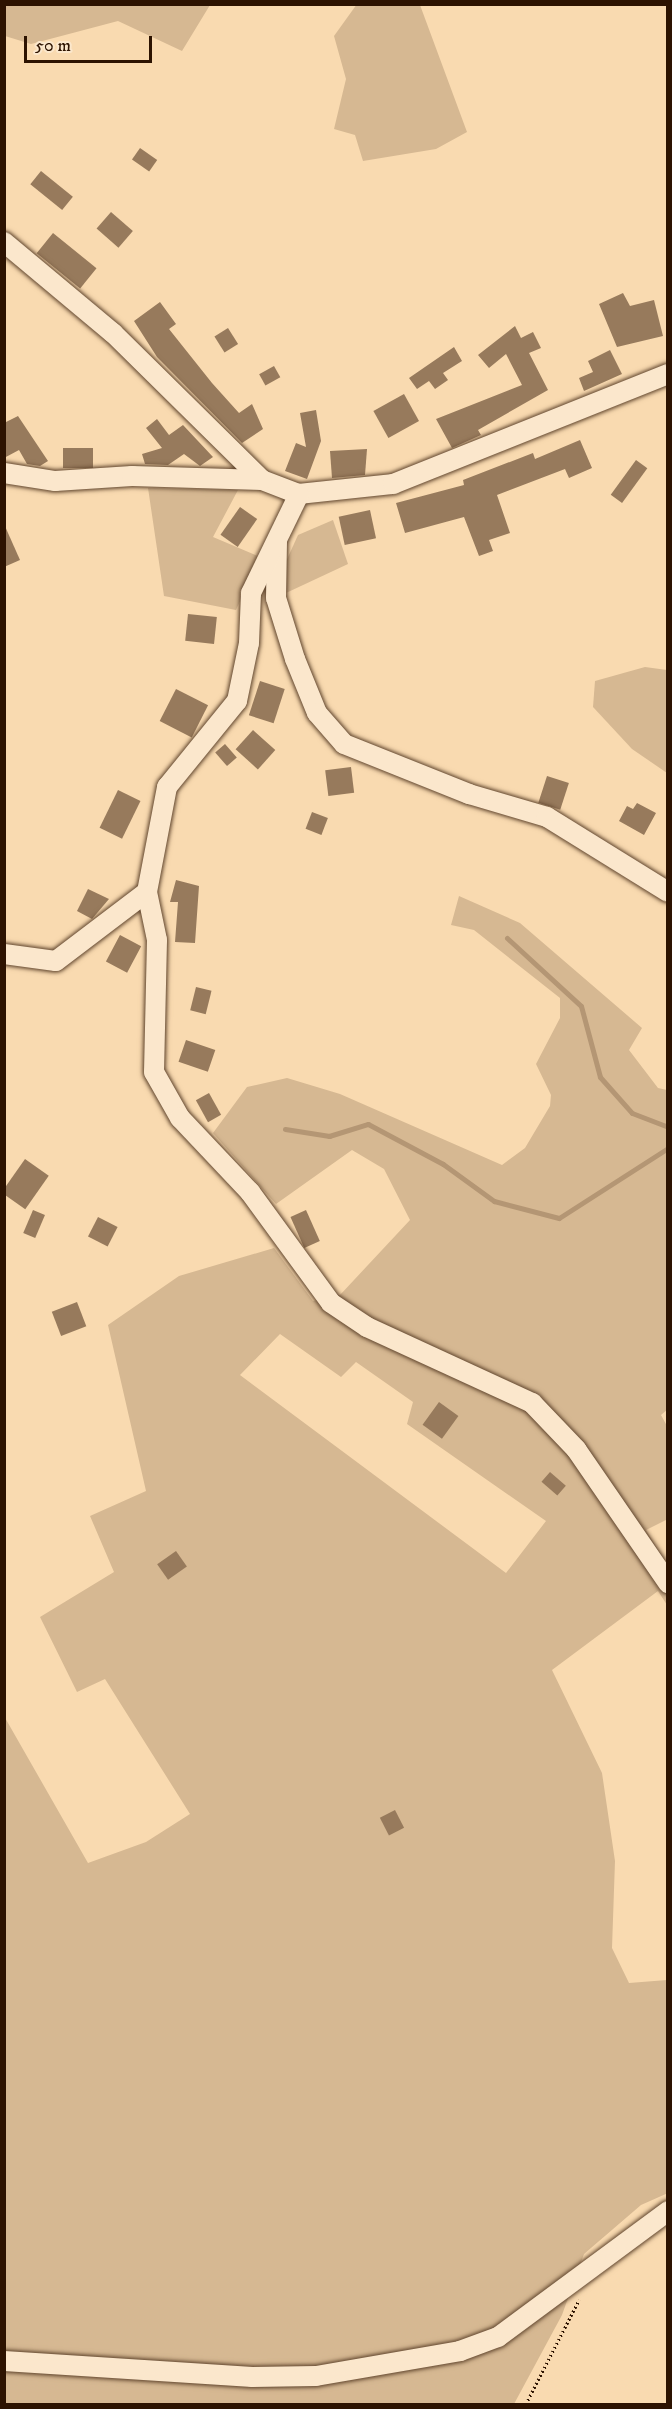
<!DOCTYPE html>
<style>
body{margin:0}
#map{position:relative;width:672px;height:2409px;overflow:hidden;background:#f9dab0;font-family:"IM FELL DW Pica",serif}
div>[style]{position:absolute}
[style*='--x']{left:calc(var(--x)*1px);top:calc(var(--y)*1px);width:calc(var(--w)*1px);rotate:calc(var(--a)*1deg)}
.green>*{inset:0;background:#d6b892}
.stream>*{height:5px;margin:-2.5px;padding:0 2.5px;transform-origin:2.5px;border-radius:2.5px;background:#b49674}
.building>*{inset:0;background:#977a5c;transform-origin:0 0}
.path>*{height:3px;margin-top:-1.5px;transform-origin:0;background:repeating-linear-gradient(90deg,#2d1301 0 1.5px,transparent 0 4.5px)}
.roads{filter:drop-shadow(0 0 2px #60452d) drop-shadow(0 0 2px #60452d)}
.minor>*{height:20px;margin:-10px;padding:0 10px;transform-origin:10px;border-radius:10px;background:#fbe7cc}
span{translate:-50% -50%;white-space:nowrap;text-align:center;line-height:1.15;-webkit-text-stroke:4.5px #fbe7cc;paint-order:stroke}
.frame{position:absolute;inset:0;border:6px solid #2d1301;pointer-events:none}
.scale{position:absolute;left:24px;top:36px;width:128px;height:27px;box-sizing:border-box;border:3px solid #2d1301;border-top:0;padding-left:8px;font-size:18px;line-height:21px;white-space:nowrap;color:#2d1301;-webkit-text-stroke:4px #fbe7cc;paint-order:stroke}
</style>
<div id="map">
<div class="green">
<i style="clip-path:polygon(357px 4px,420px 5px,467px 132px,436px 149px,363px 161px,355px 135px,334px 129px,346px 79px,334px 36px)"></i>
<i style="clip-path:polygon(4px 5px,5px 4px,210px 5px,182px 51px,118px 21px,31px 44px,5px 36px)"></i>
<i style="clip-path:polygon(148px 488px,238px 490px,213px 537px,260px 557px,236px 610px,164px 596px)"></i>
<i style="clip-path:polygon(333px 520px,348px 564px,286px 593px,284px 566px,298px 535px)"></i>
<i style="clip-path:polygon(645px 667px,667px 670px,667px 773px,632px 749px,593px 707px,595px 681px)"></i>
<i style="clip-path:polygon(evenodd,459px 896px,520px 923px,642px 1028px,629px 1050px,658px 1088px,667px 1090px,668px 1409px,661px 1415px,667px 1426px,668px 1519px,646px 1530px,667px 1565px,667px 1605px,658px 1591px,552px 1670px,602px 1773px,615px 1861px,612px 1948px,629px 1983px,667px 1980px,668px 2193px,641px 2205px,584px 2254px,562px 2315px,514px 2404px,5px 2404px,4px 1716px,88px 1863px,146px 1842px,190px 1814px,105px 1679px,77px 1692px,40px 1617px,114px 1572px,90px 1516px,146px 1491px,108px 1325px,179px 1276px,274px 1248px,313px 1301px,340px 1295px,410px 1220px,384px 1169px,352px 1150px,276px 1204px,213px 1133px,247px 1087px,287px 1078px,340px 1094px,502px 1165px,525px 1148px,550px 1106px,551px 1095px,536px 1064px,560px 1018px,560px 998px,474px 930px,451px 925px,459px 896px,280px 1334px,341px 1377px,356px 1362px,413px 1402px,407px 1424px,546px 1521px,506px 1573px,240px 1375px,280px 1334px)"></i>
</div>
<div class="stream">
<i style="--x:507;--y:938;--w:100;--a:42.6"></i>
<i style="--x:581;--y:1006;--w:73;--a:75"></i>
<i style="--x:600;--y:1077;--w:48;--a:48.4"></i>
<i style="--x:632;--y:1113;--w:39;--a:21"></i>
<i style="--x:285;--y:1129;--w:45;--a:9"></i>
<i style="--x:329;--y:1136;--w:41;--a:-17.1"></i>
<i style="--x:368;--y:1124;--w:85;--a:28.1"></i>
<i style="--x:443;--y:1164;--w:63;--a:36"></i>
<i style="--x:494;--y:1201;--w:67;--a:14.7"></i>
<i style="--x:559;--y:1218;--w:130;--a:-32.7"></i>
</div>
<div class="building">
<i style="left:140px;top:148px;width:21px;height:14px;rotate:35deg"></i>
<i style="left:41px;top:171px;width:41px;height:17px;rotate:39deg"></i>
<i style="left:111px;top:212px;width:29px;height:22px;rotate:41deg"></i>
<i style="left:53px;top:233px;width:56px;height:26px;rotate:39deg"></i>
<i style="clip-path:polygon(623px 293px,630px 306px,654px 300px,663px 336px,617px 347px,599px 304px)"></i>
<i style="clip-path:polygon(160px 302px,176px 324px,169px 329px,212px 383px,239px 413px,252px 404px,263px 429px,242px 443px,157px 357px,134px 321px)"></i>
<i style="clip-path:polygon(515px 326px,521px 338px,533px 332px,541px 348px,529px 353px,548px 390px,478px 430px,481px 435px,452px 448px,436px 419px,522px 385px,506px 354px,489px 368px,478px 355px)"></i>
<i style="left:228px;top:328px;width:19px;height:16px;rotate:58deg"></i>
<i style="clip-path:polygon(454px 347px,462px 361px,443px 373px,448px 380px,435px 389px,429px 381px,417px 389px,409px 378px)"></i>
<i style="clip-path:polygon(610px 350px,622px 374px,584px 391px,579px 378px,593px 372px,588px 361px)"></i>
<i style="left:274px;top:366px;width:13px;height:17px;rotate:61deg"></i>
<i style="left:404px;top:394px;width:31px;height:35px;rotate:61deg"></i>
<i style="clip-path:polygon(316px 410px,321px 441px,307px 479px,285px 471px,296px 443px,306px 447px,300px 413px)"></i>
<i style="clip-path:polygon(18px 416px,48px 461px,40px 466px,27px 464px,19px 450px,4px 458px,4px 423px)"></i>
<i style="clip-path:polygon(157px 419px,169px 435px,183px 425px,213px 457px,200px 466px,184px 454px,168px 465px,145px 464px,142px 454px,162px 448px,146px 428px)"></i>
<i style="clip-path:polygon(580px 440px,592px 468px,569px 478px,565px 469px,497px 495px,510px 533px,489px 540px,493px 551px,479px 556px,464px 517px,405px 533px,396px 503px,464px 485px,463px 480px,533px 453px,535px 459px)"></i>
<i style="left:63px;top:448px;width:30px;height:20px"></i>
<i style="clip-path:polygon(367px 449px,365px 475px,332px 478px,330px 451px)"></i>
<i style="left:636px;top:460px;width:14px;height:43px;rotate:36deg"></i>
<i style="left:240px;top:507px;width:21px;height:34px;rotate:35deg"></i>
<i style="left:370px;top:510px;width:29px;height:32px;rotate:78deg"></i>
<i style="clip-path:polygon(4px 524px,20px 560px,4px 567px)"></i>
<i style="left:188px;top:614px;width:29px;height:27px;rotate:6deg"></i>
<i style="left:260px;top:681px;width:26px;height:36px;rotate:18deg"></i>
<i style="left:176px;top:689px;width:36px;height:36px;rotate:27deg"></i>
<i style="left:253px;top:730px;width:30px;height:26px;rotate:42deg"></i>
<i style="left:225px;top:744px;width:18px;height:13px;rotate:49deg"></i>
<i style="left:351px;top:767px;width:26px;height:26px;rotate:83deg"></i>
<i style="left:547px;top:776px;width:23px;height:28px;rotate:18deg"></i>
<i style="left:118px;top:790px;width:25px;height:42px;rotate:26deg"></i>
<i style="clip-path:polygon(637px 803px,656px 813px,644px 835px,619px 821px,627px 806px,633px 809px)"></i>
<i style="left:312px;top:812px;width:17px;height:18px;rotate:21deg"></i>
<i style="clip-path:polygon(176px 880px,199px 886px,195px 943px,175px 942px,178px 902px,170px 902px)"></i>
<i style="clip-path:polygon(88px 889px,109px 899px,92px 919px,77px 911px)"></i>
<i style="left:120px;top:935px;width:24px;height:30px;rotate:28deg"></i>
<i style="left:196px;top:987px;width:16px;height:24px;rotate:14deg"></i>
<i style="left:186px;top:1040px;width:31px;height:23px;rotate:19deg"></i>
<i style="left:209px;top:1093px;width:25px;height:15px;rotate:61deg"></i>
<i style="left:25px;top:1159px;width:29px;height:41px;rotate:35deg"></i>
<i style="left:33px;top:1210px;width:13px;height:25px;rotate:23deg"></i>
<i style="left:306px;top:1210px;width:34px;height:17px;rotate:66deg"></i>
<i style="left:98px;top:1217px;width:22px;height:22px;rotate:27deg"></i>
<i style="left:77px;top:1302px;width:26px;height:27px;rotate:69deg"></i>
<i style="left:439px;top:1402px;width:24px;height:28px;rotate:36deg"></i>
<i style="left:550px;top:1472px;width:21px;height:13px;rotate:41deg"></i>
<i style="left:176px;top:1551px;width:19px;height:23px;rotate:55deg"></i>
<i style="left:395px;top:1810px;width:20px;height:17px;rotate:63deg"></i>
</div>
<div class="path">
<i style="--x:526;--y:2404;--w:117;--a:-63"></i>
</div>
<div class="roads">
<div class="minor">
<i style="--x:4;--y:242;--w:142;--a:39.9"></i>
<i style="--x:113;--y:333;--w:209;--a:44.6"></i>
<i style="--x:262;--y:480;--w:40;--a:21"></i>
<i style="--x:299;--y:494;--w:95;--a:-6.1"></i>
<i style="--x:393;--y:484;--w:296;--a:-21.8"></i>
<i style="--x:4;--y:473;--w:52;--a:8.9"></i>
<i style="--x:55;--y:481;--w:77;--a:-3.7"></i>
<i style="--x:132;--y:476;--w:130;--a:1.8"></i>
<i style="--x:277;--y:541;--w:57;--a:91"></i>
<i style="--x:276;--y:598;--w:64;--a:72.7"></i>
<i style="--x:295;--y:659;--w:58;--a:67.8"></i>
<i style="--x:317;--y:713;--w:41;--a:48.9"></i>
<i style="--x:344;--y:744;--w:135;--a:21.8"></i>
<i style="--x:469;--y:794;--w:81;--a:16.4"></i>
<i style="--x:547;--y:817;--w:142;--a:31.8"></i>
<i style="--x:147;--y:892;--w:49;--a:78.2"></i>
<i style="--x:157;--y:940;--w:132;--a:91.3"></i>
<i style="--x:154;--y:1072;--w:53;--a:60.5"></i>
<i style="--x:180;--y:1118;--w:102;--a:46.6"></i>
<i style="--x:250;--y:1192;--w:137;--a:53.9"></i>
<i style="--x:331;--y:1303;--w:43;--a:33.7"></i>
<i style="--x:367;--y:1327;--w:182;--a:24.7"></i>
<i style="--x:532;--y:1403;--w:64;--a:46.3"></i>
<i style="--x:576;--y:1449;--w:163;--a:55.5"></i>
<i style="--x:4;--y:954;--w:52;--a:7.7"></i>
<i style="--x:56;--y:961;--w:114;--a:-37.2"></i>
<i style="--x:147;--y:892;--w:107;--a:-79.2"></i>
<i style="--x:167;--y:787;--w:111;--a:-50.9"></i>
<i style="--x:237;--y:701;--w:59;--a:-78.3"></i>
<i style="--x:249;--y:643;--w:50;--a:-87.7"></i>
<i style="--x:251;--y:593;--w:110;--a:-64.1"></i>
<i style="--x:4;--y:2361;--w:249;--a:3.7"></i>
<i style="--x:252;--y:2377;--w:64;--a:-0.9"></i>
<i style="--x:316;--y:2376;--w:146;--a:-9.8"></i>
<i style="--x:460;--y:2351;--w:40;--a:-20.2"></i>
<i style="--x:498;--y:2337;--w:212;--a:-36.5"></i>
</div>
</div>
<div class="frame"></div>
<div class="scale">50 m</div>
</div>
